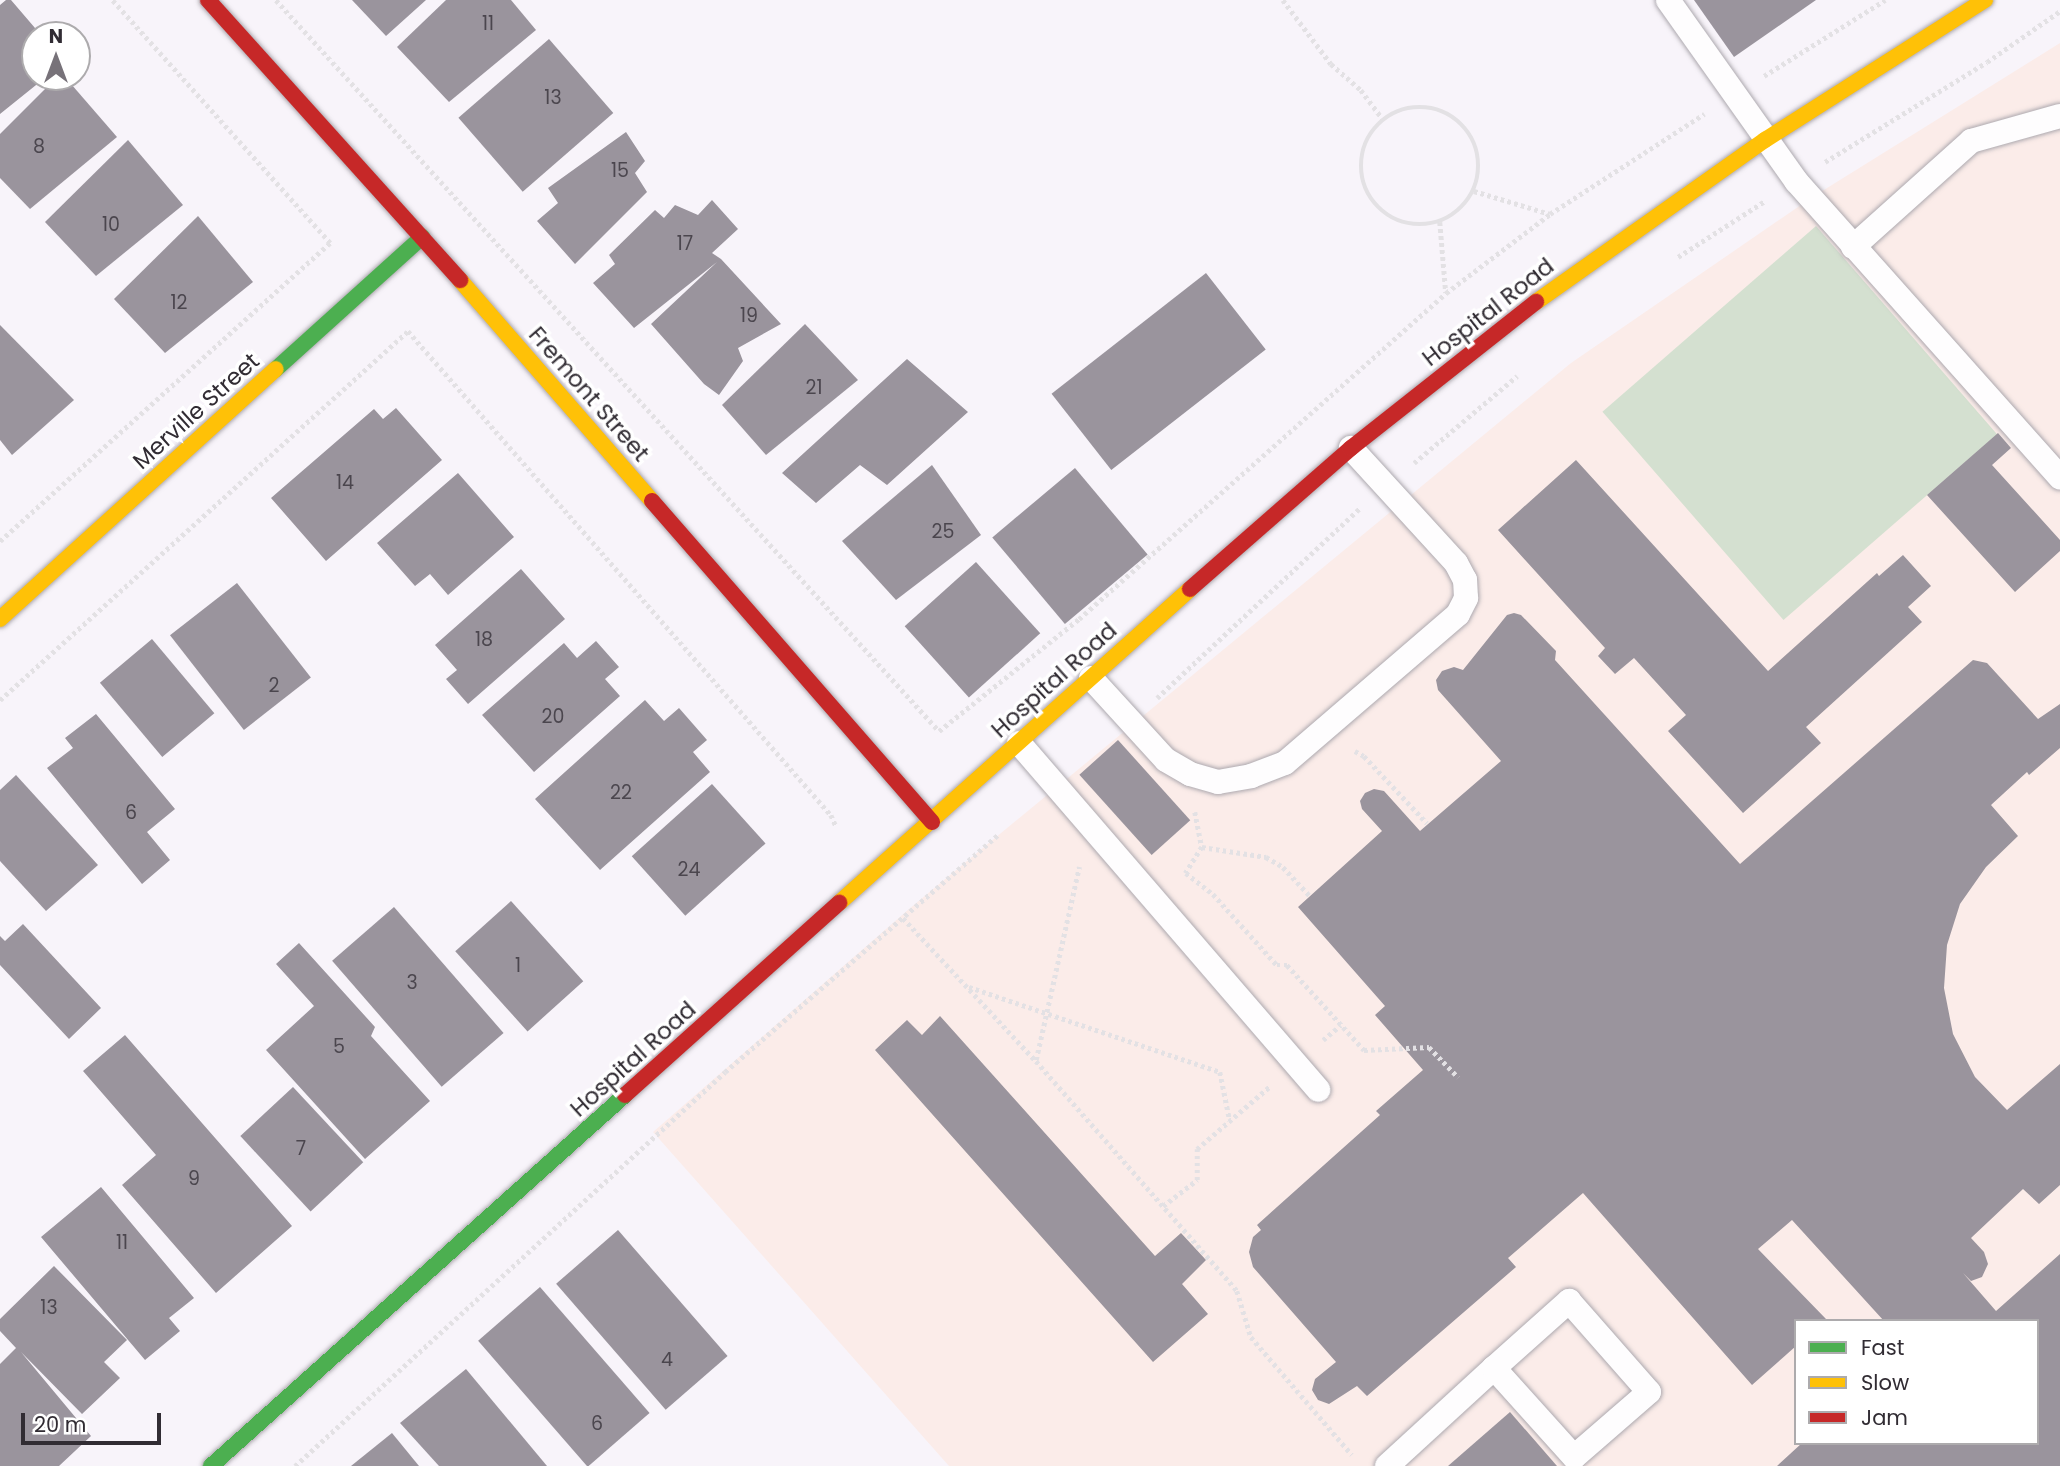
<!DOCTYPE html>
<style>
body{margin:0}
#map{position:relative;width:2060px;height:1466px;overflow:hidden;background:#f8f4fa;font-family:Poppins,sans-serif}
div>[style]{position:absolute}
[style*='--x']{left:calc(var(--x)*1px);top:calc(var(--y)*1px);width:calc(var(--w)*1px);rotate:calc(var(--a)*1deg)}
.medical>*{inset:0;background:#fbece9}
.green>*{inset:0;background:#d4e0d0;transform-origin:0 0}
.building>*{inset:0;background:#9a949d;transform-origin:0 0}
.path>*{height:4.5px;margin-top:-2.25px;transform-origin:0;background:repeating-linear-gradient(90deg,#e3e1e4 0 3.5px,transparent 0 7px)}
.path>.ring{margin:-2.25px;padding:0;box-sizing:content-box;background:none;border:4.5px solid #e3e1e4;border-radius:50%}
.roads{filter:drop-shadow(0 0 2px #ada9af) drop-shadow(0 0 2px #ada9af)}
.lane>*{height:24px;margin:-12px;padding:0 12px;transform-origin:12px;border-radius:12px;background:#fefdfe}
.fast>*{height:16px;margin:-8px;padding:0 8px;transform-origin:8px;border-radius:8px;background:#4caf50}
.slow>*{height:16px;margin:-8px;padding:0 8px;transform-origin:8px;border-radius:8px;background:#ffc107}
.jam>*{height:16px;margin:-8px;padding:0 8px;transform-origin:8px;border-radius:8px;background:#c62828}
span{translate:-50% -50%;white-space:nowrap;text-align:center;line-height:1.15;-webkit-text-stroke:7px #fff;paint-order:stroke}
.number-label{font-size:19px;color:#4b464e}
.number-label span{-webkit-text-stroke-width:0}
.street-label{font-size:23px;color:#312c33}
.legend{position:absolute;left:1794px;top:1319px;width:245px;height:126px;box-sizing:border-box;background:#fff;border:2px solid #adabad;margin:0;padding:9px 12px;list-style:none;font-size:21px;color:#312c33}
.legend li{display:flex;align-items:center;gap:14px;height:35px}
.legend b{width:35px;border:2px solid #adabad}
.north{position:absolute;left:21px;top:21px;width:70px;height:70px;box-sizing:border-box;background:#fff;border:2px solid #adabad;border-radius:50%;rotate:0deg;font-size:19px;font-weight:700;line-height:28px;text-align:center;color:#312c33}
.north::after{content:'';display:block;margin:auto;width:24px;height:32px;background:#777279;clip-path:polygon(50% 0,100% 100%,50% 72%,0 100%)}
.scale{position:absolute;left:21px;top:1413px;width:140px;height:32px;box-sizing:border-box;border:4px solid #312c33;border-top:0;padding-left:9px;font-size:21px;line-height:24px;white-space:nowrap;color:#312c33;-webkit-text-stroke:5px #fff;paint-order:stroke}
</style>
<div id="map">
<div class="medical">
<i style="clip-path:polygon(evenodd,2060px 43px,2060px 1466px,949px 1466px,653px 1132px,909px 909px,1571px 363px,1811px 198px,2060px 43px,1796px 1321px,2037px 1321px,2037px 1443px,1796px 1443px,1796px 1321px)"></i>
</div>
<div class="green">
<i style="left:1816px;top:226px;width:276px;height:283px;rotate:49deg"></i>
</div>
<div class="building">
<i style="clip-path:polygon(6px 0,11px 0,41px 35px,35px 35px,35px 77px,46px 77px,0 114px,0 5px)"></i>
<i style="clip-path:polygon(352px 0,426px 0,386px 36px)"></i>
<i style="clip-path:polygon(446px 0,511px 0,536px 30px,449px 102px,397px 47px)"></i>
<i style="clip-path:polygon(1694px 0,1816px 0,1734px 57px)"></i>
<i style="left:549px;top:39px;width:98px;height:120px;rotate:49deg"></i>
<i style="clip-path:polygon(57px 77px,65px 77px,117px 137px,30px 209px,0 178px,0 134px)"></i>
<i style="clip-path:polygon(626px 132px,645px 161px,635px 173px,647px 192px,575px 264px,537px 221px,558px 203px,548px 188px)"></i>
<i style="clip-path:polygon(128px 140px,183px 205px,96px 276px,45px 222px)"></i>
<i style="clip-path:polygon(712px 200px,738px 229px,712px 253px,721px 259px,781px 324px,738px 348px,743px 361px,719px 395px,704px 384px,651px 324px,717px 262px,634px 328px,593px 283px,615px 264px,609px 255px,655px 210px,664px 218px,675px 205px,698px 215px)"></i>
<i style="clip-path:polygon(198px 216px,253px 282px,165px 353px,114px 299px)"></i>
<i style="left:1206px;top:273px;width:97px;height:196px;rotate:52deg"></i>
<i style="clip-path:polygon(805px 324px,858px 380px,766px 455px,722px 405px)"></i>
<i style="clip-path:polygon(0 325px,74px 400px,12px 455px,0 440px)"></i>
<i style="clip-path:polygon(907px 359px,968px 412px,887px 485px,860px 465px,816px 503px,782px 473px)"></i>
<i style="clip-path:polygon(396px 408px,442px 460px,326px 561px,271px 498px,374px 409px,383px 419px)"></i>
<i style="clip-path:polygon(1998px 433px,2011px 448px,1992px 465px,2060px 540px,2060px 551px,2015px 592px,1927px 495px)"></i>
<i style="clip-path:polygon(1576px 460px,1768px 671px,1877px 573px,1879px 576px,1903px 555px,1931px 586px,1908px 607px,1922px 622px,1806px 727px,1821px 743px,1743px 813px,1668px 731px,1686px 715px,1634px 658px,1615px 674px,1598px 656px,1605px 648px,1498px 530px)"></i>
<i style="clip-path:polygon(932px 465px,981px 535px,896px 600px,842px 541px)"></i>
<i style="left:1075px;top:468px;width:113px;height:108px;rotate:50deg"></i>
<i style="clip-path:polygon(458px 473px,514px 537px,448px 595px,430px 574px,415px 586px,377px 543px)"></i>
<i style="left:976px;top:562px;width:96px;height:96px;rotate:48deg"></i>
<i style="clip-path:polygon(521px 569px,565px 619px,468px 704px,446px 679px,457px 670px,435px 645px)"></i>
<i style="left:237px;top:583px;width:120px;height:85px;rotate:52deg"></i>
<i style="clip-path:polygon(1514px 613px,1521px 615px,1556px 651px,1555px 660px,1740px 864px,1973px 660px,1987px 663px,2038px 719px,2060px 704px,2060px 748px,2029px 775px,2027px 772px,1991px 805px,2018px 836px,1986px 867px,1960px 904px,1947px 945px,1944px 988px,1953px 1034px,1975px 1077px,2007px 1110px,2060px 1064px,2060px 1185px,2039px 1204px,2023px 1189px,1971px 1238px,1984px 1252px,1988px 1264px,1982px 1277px,1971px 1281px,1963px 1273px,1996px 1311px,2060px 1254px,2060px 1466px,1777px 1466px,1802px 1443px,2037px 1443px,2037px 1321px,1884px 1321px,1792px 1220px,1758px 1249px,1826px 1319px,1796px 1321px,1796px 1346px,1752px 1385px,1583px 1193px,1508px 1258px,1516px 1267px,1367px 1396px,1357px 1386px,1329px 1404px,1318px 1400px,1312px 1390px,1315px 1379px,1336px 1362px,1253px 1267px,1249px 1252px,1253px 1237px,1261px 1230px,1257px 1225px,1380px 1115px,1376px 1111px,1423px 1070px,1375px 1015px,1385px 1006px,1298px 907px,1382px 831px,1362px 809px,1360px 801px,1365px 793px,1374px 789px,1384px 791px,1420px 831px,1501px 761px,1438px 690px,1436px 680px,1442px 671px,1454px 667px,1463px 670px,1507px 615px)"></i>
<i style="left:152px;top:639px;width:97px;height:68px;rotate:50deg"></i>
<i style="clip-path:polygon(596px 641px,619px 667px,605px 679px,620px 696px,534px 772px,482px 715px,564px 643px,577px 658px)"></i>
<i style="clip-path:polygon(645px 700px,664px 721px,679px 708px,707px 740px,693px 752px,710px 772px,600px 870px,535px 799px)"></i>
<i style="clip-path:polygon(96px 714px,175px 809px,147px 832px,170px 860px,142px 884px,47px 768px,73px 748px,65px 738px)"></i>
<i style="left:1118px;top:740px;width:108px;height:52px;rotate:48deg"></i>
<i style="clip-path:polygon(16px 775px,98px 865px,46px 911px,0 861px,0 790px)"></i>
<i style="left:712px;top:784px;width:80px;height:108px;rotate:48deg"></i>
<i style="left:511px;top:901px;width:108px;height:75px;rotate:48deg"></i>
<i style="left:394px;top:907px;width:167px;height:82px;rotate:49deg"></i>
<i style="clip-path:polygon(23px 924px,101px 1008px,69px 1039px,0 965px,0 936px,5px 941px)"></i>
<i style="clip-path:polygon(299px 943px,375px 1027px,371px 1036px,430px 1101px,365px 1159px,266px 1050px,314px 1006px,276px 964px)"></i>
<i style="clip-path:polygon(940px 1016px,1155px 1256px,1181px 1233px,1206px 1260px,1182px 1284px,1208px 1314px,1153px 1362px,875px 1050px,907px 1020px,922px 1035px)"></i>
<i style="clip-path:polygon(125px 1035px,292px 1226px,216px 1293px,122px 1185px,156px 1155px,83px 1071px)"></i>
<i style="left:293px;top:1087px;width:103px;height:72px;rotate:47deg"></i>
<i style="clip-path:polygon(101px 1187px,194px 1298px,169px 1318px,180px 1331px,145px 1360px,41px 1237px)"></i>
<i style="left:618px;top:1230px;width:167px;height:82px;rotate:49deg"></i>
<i style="clip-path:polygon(54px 1266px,127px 1340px,104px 1362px,120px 1378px,82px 1414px,21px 1352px,91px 1436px,59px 1466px,0 1466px,0 1364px,16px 1348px,0 1331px,0 1319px)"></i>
<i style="left:540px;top:1287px;width:167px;height:82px;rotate:49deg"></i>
<i style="clip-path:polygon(466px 1369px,547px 1466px,439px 1466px,400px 1423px)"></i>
<i style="clip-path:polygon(1510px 1412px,1557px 1466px,1448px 1466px)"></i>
<i style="clip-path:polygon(392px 1433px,419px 1466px,351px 1466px)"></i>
</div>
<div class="path">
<i style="--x:276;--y:0;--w:987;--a:47.79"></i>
<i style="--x:939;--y:731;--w:179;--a:-38.7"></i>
<i style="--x:1079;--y:619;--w:491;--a:-41.6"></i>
<i style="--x:1446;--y:293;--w:131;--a:-37.2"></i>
<i style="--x:1550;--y:214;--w:184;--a:-33"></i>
<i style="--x:1283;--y:0;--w:80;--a:53.1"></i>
<i style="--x:1331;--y:64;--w:40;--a:41"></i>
<i style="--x:1361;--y:90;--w:36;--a:53"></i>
<i style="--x:1764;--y:76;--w:143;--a:-32.1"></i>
<i class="ring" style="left:1361px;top:107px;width:113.5px;height:113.5px"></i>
<i style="--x:1825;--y:162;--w:190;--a:-31.7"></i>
<i style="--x:1987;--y:62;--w:89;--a:-34.9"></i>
<i style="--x:1474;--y:191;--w:79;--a:16.8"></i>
<i style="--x:1440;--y:222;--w:71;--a:85.2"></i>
<i style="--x:1678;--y:257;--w:103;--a:-32.8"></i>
<i style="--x:1414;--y:463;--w:135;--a:-40.2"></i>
<i style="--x:0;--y:541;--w:445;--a:-42.1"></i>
<i style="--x:330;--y:243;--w:326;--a:-131.9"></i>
<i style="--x:1157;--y:698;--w:278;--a:-43.1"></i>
<i style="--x:0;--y:700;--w:550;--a:-42.13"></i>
<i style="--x:408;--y:331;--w:643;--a:48.85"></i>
<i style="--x:831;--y:815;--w:12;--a:66"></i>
<i style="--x:1355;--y:751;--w:10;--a:29"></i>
<i style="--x:1364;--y:756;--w:92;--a:46.8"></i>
<i style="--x:1195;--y:812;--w:36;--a:79"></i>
<i style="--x:1202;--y:847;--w:31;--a:122"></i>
<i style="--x:1186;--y:873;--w:34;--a:38"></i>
<i style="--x:1213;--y:894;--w:96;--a:48"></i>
<i style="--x:1277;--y:965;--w:10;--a:0"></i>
<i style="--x:1287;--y:965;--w:115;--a:47.8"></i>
<i style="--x:1364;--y:1050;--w:65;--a:-2.6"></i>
<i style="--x:1429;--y:1047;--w:42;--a:46"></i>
<i style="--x:1202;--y:847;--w:65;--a:8.9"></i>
<i style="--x:1266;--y:857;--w:20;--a:30"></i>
<i style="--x:1283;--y:867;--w:41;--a:47"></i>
<i style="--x:903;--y:918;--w:195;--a:47.1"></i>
<i style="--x:1036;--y:1061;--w:305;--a:48.8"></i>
<i style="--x:1237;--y:1291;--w:48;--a:73.1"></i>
<i style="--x:1251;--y:1337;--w:155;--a:49.4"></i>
<i style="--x:969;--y:987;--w:265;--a:18.7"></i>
<i style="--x:1220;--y:1072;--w:50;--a:78.5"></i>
<i style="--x:1323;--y:1040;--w:23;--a:-40"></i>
<i style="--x:1036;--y:1060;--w:198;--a:-77.4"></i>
<i style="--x:1163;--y:1206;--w:43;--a:-37.4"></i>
<i style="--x:1197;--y:1180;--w:31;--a:-90"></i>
<i style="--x:1197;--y:1149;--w:95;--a:-40.7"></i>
<i style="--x:295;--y:1466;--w:583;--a:-42.5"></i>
<i style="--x:725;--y:1072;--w:363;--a:-41"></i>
</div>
<div class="roads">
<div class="lane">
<i style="--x:1668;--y:0;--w:222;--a:54.7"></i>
<i style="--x:1796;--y:181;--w:397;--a:48.3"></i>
<i style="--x:1853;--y:247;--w:159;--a:-41.9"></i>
<i style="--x:1971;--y:141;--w:92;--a:-15.7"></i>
<i style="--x:1091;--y:678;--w:111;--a:47.6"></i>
<i style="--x:1166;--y:760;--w:28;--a:30"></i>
<i style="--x:1190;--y:774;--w:29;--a:16"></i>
<i style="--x:1218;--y:782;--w:34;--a:-10"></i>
<i style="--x:1251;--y:776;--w:36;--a:-21"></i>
<i style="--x:1285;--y:763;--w:228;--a:-40.7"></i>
<i style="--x:1458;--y:614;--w:18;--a:-63"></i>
<i style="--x:1466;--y:598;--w:18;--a:-93"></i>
<i style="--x:1465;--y:580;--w:19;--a:-118"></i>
<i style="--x:1456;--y:563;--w:156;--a:-132.4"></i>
<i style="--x:1019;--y:743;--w:458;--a:49.2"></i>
<i style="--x:1387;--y:1466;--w:145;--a:-42.5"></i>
<i style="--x:1494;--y:1368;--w:101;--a:-41.8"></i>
<i style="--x:1569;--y:1301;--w:121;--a:48.7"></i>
<i style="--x:1649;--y:1392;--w:99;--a:139.1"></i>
<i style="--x:1574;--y:1457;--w:120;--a:-132"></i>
</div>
<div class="fast">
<i style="--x:276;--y:369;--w:197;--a:-42.1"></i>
<i style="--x:211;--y:1466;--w:556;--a:-41.86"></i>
</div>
<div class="slow">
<i style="--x:460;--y:280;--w:293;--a:49"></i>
<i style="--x:1536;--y:302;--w:281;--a:-35.3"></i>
<i style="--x:1765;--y:140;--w:261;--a:-32.5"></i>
<i style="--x:0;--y:619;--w:372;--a:-42.2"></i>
<i style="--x:839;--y:903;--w:471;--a:-41.8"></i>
</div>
<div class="jam">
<i style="--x:208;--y:0;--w:377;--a:48"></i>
<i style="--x:652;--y:501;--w:426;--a:48.9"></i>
<i style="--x:1190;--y:589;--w:214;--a:-41.2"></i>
<i style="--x:1351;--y:448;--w:236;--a:-38.3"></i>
<i style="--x:625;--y:1095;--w:288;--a:-41.9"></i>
</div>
</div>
<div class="number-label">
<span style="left:488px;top:24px">11</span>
<span style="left:553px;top:98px">13</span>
<span style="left:39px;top:147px">8</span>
<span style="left:620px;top:171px">15</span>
<span style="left:111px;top:225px">10</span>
<span style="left:685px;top:244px">17</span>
<span style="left:179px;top:303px">12</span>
<span style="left:749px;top:316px">19</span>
<span style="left:814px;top:388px">21</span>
<span style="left:345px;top:483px">14</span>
<span style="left:943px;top:532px">25</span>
<span style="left:484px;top:640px">18</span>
<span style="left:274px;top:686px">2</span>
<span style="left:553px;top:717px">20</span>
<span style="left:621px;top:793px">22</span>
<span style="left:131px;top:813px">6</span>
<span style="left:689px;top:870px">24</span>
<span style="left:518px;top:966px">1</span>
<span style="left:412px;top:983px">3</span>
<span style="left:339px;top:1047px">5</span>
<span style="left:301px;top:1149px">7</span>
<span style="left:194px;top:1179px">9</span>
<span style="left:122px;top:1243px">11</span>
<span style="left:49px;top:1308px">13</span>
<span style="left:667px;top:1360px">4</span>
<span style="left:597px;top:1424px">6</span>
</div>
<div class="street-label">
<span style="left:1488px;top:312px;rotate:-38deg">Hospital Road</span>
<span style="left:589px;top:394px;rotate:49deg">Fremont Street</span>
<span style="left:196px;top:411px;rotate:-42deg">Merville Street</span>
<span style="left:1054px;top:680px;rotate:-42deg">Hospital Road</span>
<span style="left:633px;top:1059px;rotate:-42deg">Hospital Road</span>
</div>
<ul class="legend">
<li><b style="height:9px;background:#4caf50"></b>Fast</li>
<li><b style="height:9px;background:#ffc107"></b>Slow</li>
<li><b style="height:9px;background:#c62828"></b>Jam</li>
</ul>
<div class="north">N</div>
<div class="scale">20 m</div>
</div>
